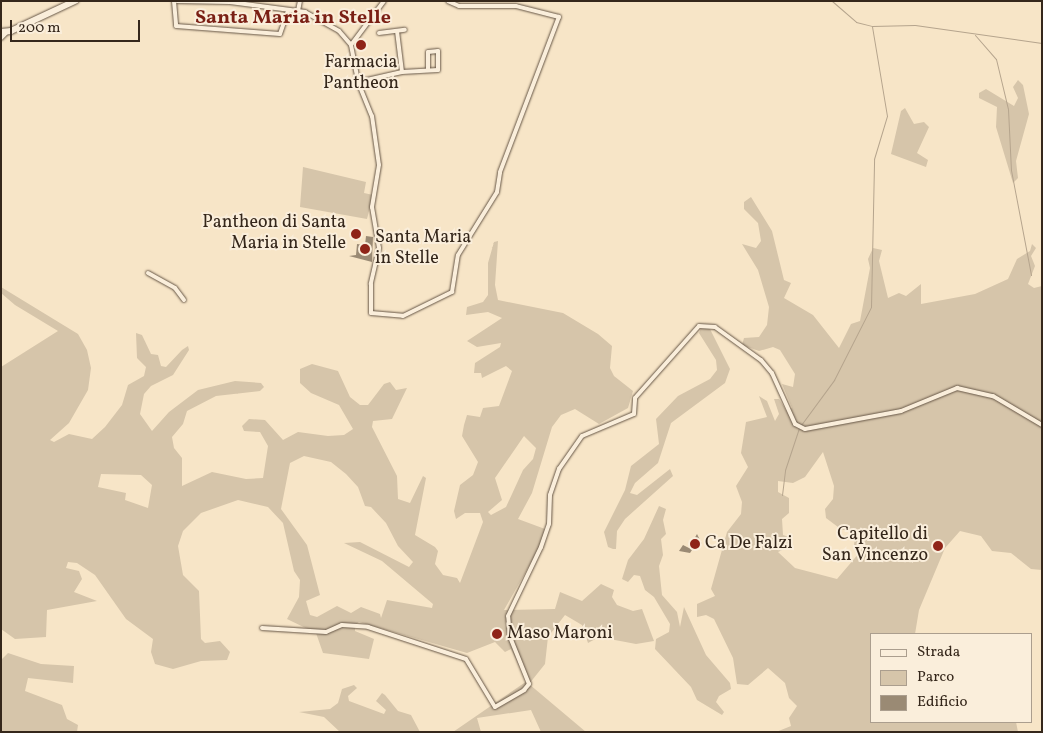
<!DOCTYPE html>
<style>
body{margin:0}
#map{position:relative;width:1043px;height:733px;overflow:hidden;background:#f7e5c7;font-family:Vollkorn,serif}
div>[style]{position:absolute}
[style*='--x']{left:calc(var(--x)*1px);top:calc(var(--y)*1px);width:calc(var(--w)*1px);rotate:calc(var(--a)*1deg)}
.green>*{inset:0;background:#d6c5aa}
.stream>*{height:1px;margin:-0.5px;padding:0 0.5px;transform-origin:0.5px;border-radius:0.5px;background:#b5a48d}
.building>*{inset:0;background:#9a8a74}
.roads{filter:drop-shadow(0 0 1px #665646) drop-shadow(0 0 1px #665646)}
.street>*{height:4px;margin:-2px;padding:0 2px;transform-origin:2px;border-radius:2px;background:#faeedb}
.secondary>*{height:5.5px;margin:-2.75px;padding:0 2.75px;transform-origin:2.75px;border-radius:2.75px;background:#faeedb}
.dots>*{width:14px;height:14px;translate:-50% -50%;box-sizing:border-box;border:2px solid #faeedb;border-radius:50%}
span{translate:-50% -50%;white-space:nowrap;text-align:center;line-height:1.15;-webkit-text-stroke:4px #faeedb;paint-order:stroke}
.poi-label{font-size:18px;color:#35271b}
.right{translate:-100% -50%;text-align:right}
.left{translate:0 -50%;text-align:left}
.quarter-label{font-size:20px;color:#7a1f14;font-weight:700}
.frame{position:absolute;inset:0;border:2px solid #35271b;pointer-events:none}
.legend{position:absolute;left:870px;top:633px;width:162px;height:90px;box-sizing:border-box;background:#faeedb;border:1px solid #ab9e8e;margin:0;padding:6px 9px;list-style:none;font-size:15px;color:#35271b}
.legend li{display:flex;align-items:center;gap:10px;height:25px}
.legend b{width:25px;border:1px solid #ab9e8e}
.scale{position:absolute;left:10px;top:20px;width:130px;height:22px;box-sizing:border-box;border:2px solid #35271b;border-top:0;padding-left:6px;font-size:15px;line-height:18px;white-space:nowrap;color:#35271b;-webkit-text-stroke:4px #faeedb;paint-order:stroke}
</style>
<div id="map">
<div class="green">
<i style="clip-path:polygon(1018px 80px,1023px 85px,1029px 114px,1016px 161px,1018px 178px,1013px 183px,996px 127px,997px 107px,979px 98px,979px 93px,986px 89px,1014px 106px,1018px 98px,1013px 87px)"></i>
<i style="clip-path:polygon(905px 108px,914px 124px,924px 122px,929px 127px,917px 153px,928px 160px,926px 167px,891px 154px,901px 111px)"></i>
<i style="clip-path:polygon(303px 167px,366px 182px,364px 193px,373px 195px,367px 219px,300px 207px)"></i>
<i style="clip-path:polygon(evenodd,751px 197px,772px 231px,784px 280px,791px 283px,784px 298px,813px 315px,839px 348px,851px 324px,860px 321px,870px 268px,868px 259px,873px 248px,882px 250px,879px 261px,888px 298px,899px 293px,906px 296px,921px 284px,921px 304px,975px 294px,1008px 279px,1017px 259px,1030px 251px,1032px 244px,1036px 248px,1031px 256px,1035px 266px,1028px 284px,1034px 288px,1042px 286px,1042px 570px,1031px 569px,1011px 553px,992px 551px,981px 536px,960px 531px,945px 548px,919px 610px,915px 634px,872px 634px,872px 722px,1016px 722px,1018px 732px,776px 732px,791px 726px,789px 718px,797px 706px,789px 698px,785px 683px,768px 668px,748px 685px,737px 684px,733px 658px,714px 619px,706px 615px,697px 617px,697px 604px,715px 596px,711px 589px,727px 532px,741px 514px,742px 502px,736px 486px,748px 467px,741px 453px,746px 422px,767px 417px,759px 396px,767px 401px,775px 421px,779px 414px,774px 399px,779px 399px,786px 410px,792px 408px,782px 384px,793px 387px,795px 374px,780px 350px,773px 347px,759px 351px,742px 345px,744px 338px,759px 337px,767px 325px,769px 307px,758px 270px,742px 244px,756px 248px,761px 241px,758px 223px,744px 209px,744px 202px,751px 197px,823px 452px,834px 486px,833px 499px,825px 509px,826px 518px,842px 530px,856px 530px,854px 545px,860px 552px,837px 579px,795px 568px,778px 552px,791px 546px,789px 537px,783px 535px,782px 519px,789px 513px,789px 498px,778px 492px,778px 481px,793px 483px,805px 477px,823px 452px)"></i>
<i style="clip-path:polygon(evenodd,498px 241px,495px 285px,498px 300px,563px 313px,598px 334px,612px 346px,610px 368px,614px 376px,633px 391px,628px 408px,599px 424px,575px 409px,561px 415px,552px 427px,532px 493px,518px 519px,545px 529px,541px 545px,504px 610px,555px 609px,560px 592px,582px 601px,601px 584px,614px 590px,612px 597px,617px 605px,633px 611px,642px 609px,654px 641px,636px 644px,599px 637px,588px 643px,582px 625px,565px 615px,548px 637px,545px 664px,529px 684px,586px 732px,541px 732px,531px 710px,477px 718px,481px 732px,453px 732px,527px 681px,511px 649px,505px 652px,495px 642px,467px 653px,359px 622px,355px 625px,355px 631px,374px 639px,369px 659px,323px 653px,316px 633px,287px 619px,299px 597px,300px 580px,294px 571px,283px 523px,268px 507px,238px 500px,201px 513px,183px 531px,178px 546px,183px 575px,199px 591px,201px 639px,205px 643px,220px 641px,230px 652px,227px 660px,201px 661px,173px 669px,155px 664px,151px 652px,153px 639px,126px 619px,95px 575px,77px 563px,68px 562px,66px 568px,79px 571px,82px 579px,74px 592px,97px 601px,47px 610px,46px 637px,15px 639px,1px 629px,1px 367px,58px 331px,15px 305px,1px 293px,1px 287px,78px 334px,87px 350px,91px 368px,88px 390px,69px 423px,50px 440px,54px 442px,69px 434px,92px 439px,105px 427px,122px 405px,128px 385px,144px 376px,146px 367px,137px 358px,136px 333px,142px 335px,151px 354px,158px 355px,161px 366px,166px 367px,182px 350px,188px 346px,189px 350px,173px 375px,151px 386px,144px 394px,140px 414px,152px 431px,169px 412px,198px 390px,235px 381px,261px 383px,264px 387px,260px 391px,216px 396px,187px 411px,183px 424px,172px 437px,174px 448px,182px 458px,182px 486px,212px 472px,246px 479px,263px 478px,268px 446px,260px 432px,244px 431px,242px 426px,249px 419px,265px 420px,283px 440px,298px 432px,328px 436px,344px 435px,353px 429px,339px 405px,311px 393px,300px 383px,300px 369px,312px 364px,338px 371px,350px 397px,360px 405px,368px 405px,384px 384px,390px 382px,396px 390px,407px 388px,392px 419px,373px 421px,372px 427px,397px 476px,398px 499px,410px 503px,423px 476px,426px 478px,415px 535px,435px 547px,438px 551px,435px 564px,443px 575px,457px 578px,460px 583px,483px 522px,480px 513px,465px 513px,456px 519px,454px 511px,460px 485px,473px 475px,478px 462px,462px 436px,464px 425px,467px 415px,480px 417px,483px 408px,499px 406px,512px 371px,506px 366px,482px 378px,481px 373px,474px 373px,475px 363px,500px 347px,501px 343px,477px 347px,467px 341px,502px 318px,488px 312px,466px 315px,467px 307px,483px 302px,488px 295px,488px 263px,494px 242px,498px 241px,524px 436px,536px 448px,533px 459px,523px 470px,506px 507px,491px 515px,488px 512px,502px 500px,495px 478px,524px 436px,498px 241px,304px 456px,331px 462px,346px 474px,358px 487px,365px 506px,371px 507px,386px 523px,398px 546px,413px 562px,409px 567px,360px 542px,344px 543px,382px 561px,433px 604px,432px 608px,387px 600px,381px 618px,380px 614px,361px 607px,351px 613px,337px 606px,317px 617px,310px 615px,306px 601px,320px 595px,307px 545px,281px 509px,290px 463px,304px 456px,498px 241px,101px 474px,141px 475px,152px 485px,148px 508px,125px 500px,126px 493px,98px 487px,101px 474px)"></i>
<i style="clip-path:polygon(703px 324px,710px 329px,730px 369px,725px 383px,671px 423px,658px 463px,635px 483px,630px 493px,637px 495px,670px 469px,673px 476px,625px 519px,617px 531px,616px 549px,613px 549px,608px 547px,604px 532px,625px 490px,631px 466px,659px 444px,656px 419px,678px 396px,710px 379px,717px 370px,716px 360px,699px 333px)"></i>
<i style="clip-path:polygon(659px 506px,666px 509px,663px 520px,666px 534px,661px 539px,663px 555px,659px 566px,662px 595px,677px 612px,680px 627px,684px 607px,706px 655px,730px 683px,731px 689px,719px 696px,716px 702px,724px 712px,722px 715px,697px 700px,691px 687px,655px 649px,656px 639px,669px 632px,670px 624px,654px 597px,645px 590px,640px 576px,634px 575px,628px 582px,622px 579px,628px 560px,644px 539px)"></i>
<i style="clip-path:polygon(8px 653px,41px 664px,74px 666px,73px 683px,28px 678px,25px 691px,62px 705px,67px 719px,78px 725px,77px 732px,1px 732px,1px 660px)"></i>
<i style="clip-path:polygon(354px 685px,357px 688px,348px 696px,349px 701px,384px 714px,386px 710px,376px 701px,382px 693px,385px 695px,398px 711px,411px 715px,420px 732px,340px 732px,324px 717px,299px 712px,330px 709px,338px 703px,342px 689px)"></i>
</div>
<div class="stream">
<i style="--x:832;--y:1;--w:32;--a:41"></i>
<i style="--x:856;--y:22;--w:16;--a:14"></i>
<i style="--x:872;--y:26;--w:43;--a:-1.3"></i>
<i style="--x:915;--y:25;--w:128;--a:8.1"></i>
<i style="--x:975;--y:35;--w:32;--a:49"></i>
<i style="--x:996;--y:59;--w:51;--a:76.5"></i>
<i style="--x:1008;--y:109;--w:61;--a:87.2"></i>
<i style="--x:1011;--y:170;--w:107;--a:79.2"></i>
<i style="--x:801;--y:425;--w:56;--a:-53.7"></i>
<i style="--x:834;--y:380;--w:82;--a:-63.1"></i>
<i style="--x:871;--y:307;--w:148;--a:-88.8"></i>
<i style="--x:874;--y:159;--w:45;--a:-73.2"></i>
<i style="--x:887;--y:116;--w:91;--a:-99.5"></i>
<i style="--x:782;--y:495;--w:25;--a:-83"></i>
<i style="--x:785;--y:470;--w:44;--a:-71.6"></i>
</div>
<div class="building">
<i style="clip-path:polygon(366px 236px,373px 237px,372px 262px,349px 256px,356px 255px,357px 244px,365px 245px)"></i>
<i style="clip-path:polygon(697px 534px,702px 544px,696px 544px,690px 553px,679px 551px,683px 545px,689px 548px)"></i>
</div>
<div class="roads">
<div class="street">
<i style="--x:174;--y:1;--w:25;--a:85"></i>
<i style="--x:176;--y:26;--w:104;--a:4.4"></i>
<i style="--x:280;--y:34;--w:24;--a:-71"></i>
<i style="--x:177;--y:1;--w:53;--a:1.1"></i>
<i style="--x:230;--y:2;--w:76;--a:7.6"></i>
<i style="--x:305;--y:12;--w:39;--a:29"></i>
<i style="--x:339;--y:31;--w:18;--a:49"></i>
<i style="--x:351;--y:45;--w:38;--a:79"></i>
<i style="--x:358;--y:82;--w:37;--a:68"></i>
<i style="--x:372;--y:116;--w:49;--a:81.9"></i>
<i style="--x:379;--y:165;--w:43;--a:99.5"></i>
<i style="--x:372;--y:207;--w:42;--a:80.3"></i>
<i style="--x:379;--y:248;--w:37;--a:103"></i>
<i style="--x:371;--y:284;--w:29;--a:90"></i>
<i style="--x:371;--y:313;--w:32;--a:5"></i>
<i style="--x:403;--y:316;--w:55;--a:-26.1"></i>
<i style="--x:452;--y:292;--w:37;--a:-81"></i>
<i style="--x:458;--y:255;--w:74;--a:-58.2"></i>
<i style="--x:497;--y:192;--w:20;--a:-81"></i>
<i style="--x:500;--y:172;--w:166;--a:-69.2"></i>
<i style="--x:559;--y:17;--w:44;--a:-165.7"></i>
<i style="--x:516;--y:6;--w:57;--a:180"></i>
<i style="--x:459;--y:6;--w:12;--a:-156"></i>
<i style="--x:298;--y:11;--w:10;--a:-79"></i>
<i style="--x:397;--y:31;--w:41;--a:83"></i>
<i style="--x:379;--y:33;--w:26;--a:-7"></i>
<i style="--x:1;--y:38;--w:8;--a:-45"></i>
<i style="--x:351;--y:45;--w:55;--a:-53.1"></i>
<i style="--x:358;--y:82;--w:45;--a:-12.8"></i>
<i style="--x:402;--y:72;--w:36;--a:-3"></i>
<i style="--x:438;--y:70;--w:19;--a:-90"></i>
<i style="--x:438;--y:51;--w:10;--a:174"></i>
<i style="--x:428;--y:52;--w:18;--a:90"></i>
<i style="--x:148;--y:273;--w:31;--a:29"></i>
<i style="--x:175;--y:288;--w:15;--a:53"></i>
<i style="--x:262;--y:628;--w:64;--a:3.6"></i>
<i style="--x:326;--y:632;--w:17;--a:-24"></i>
<i style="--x:342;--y:625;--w:26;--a:4"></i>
<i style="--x:368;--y:627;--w:103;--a:18.1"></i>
<i style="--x:466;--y:659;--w:56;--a:58.9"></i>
<i style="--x:495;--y:707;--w:34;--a:-30"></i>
<i style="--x:524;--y:690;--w:8;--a:-50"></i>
<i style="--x:529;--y:684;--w:51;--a:-112"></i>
<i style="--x:510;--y:637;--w:21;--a:-95"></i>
<i style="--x:508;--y:616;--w:76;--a:-64.4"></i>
<i style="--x:541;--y:547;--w:24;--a:-71"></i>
<i style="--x:549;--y:524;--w:29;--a:-88"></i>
<i style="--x:550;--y:495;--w:28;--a:-71"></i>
<i style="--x:559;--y:469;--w:40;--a:-55.1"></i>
<i style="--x:582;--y:436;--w:56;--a:-22.9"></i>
<i style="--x:634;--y:414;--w:16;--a:-86"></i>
<i style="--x:635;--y:398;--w:96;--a:-48.4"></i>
<i style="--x:699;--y:326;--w:16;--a:4"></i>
<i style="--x:715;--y:327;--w:57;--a:35.7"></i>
<i style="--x:761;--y:360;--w:17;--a:50"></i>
<i style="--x:772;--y:373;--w:56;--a:65.7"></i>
<i style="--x:795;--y:424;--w:11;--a:27"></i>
<i style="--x:805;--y:429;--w:98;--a:-10.6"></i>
<i style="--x:901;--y:411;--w:61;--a:-22.3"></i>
<i style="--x:957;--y:388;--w:37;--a:13"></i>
<i style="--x:993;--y:396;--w:57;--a:30.6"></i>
</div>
<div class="secondary">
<i style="--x:1;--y:32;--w:10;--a:-6"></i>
<i style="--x:11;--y:31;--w:71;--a:-25.1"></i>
</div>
</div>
<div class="dots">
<i style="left:361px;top:45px;background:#8f2418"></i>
<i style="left:356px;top:234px;background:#8f2418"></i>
<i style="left:365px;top:249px;background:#8f2418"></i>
<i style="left:695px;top:544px;background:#8f2418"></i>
<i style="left:938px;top:546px;background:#8f2418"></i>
<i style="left:497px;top:634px;background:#8f2418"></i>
</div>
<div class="poi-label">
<span style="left:361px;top:74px">Farmacia<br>Pantheon</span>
<span class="right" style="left:346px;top:234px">Pantheon di Santa<br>Maria in Stelle</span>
<span class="left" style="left:375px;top:249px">Santa Maria<br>in Stelle</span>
<span class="right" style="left:928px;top:546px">Capitello di<br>San Vincenzo</span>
<span class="left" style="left:705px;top:544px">Ca De Falzi</span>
<span class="left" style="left:507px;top:634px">Maso Maroni</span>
</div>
<div class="quarter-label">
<span style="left:293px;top:18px">Santa Maria in Stelle</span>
</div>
<div class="frame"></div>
<ul class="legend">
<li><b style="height:6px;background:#faeedb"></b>Strada</li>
<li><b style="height:14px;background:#d6c5aa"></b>Parco</li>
<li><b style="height:14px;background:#9a8a74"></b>Edificio</li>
</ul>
<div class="scale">200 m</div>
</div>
